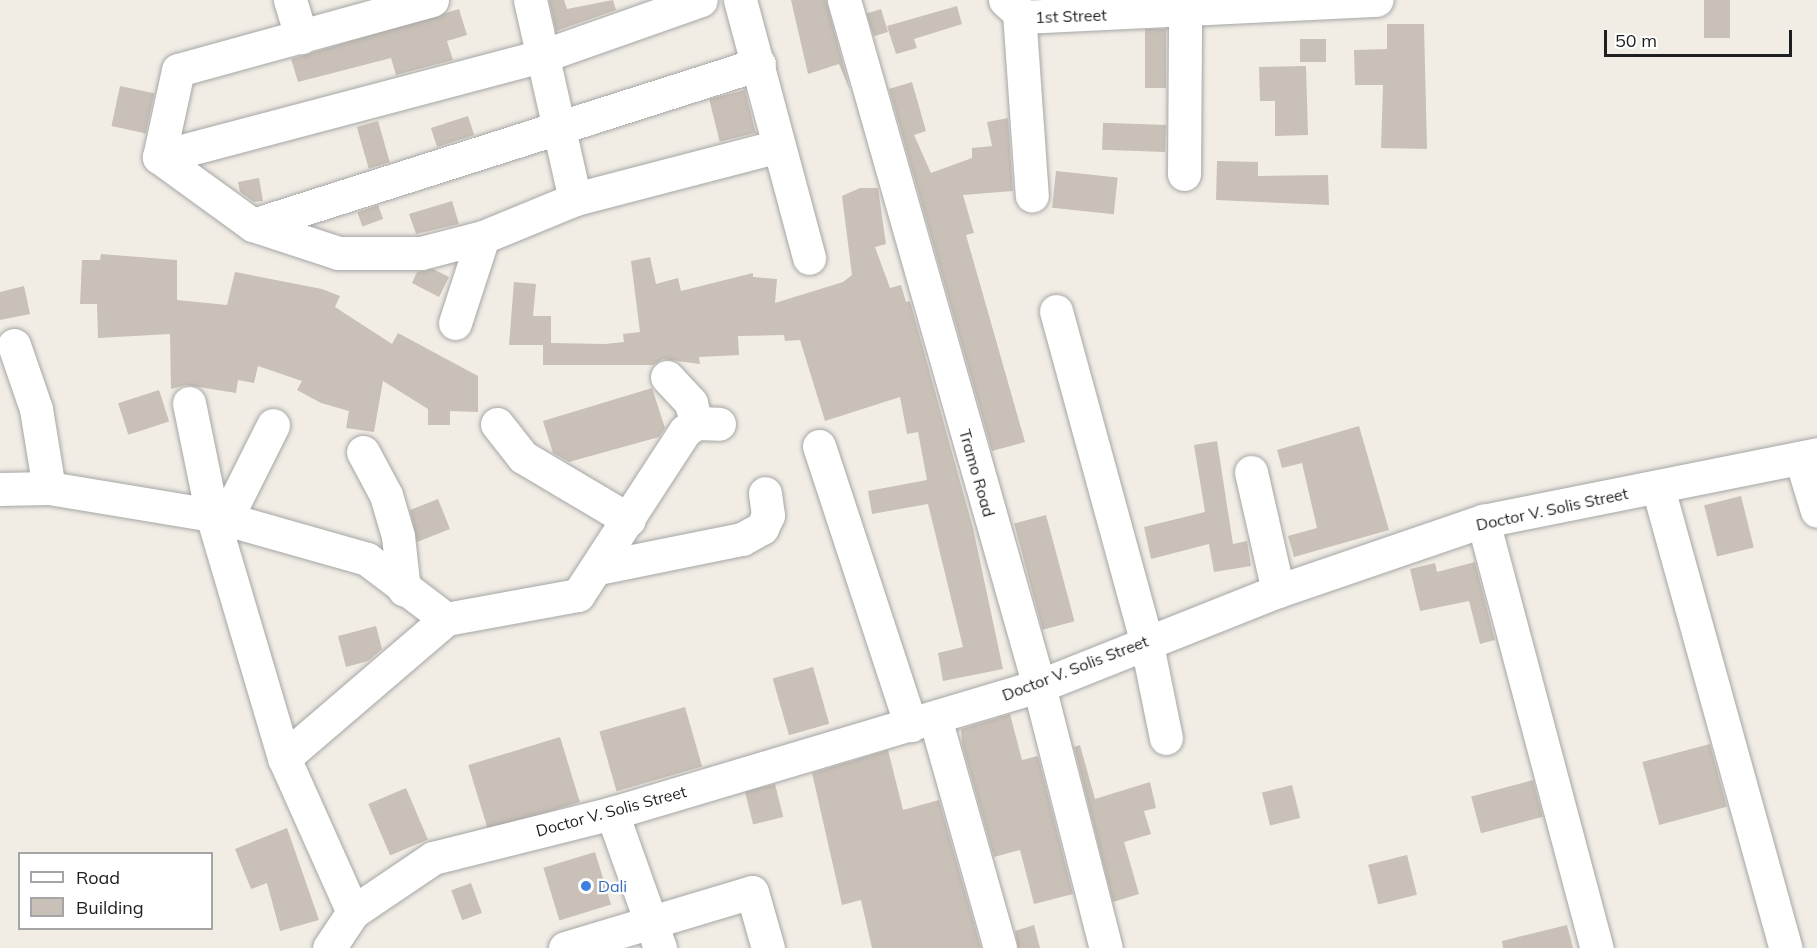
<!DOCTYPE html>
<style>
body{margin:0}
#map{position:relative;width:1817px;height:948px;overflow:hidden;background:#f1ede5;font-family:Mulish,sans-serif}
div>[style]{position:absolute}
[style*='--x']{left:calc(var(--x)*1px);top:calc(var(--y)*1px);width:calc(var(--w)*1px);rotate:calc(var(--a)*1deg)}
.building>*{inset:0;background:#c9c0b7;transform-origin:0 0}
.roads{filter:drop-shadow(0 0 2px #a6a6a6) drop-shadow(0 0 2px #a6a6a6)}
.minor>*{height:33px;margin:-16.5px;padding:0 16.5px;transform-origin:16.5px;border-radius:16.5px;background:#fff}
.dots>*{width:16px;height:16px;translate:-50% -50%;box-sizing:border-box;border:3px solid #fff;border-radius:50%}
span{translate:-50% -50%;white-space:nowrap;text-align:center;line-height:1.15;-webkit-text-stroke:4.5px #fff;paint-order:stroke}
.street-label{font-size:16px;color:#1f1f1f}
.shop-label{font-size:16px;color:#366cbe}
.left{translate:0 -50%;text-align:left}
.legend{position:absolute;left:18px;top:852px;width:195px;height:78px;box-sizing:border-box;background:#fff;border:2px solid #a5a5a5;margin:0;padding:8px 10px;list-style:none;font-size:18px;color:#1f1f1f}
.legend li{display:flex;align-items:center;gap:12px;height:30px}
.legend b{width:30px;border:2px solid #a5a5a5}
.scale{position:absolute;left:1604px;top:30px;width:188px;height:27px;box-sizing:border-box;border:3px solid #1f1f1f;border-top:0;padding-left:8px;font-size:18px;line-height:21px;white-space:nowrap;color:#1f1f1f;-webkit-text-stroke:4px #fff;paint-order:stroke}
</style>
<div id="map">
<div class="building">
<i style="clip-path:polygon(549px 0,564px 0,567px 9px,613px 0,616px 10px,556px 31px)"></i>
<i style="clip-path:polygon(791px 0,826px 0,850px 90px,839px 64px,808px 74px)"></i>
<i style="left:1704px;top:0;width:26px;height:38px"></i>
<i style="clip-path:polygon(957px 6px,962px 24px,914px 39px,917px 48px,896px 54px,887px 26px)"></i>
<i style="clip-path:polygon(459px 9px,467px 35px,447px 41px,453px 60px,396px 75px,391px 58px,298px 82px,291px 59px)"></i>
<i style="left:881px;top:9px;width:24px;height:15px;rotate:73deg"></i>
<i style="clip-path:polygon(1387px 24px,1424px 24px,1427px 149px,1381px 148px,1383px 85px,1355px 85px,1354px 50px,1387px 49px)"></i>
<i style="left:1166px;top:29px;width:59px;height:21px;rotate:90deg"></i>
<i style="left:1300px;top:39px;width:26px;height:23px"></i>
<i style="clip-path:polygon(1306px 66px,1308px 135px,1275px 136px,1275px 101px,1260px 101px,1259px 67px)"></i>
<i style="clip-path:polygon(912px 82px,926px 131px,914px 135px,931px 173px,972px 158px,972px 148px,992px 146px,987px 122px,1008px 118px,1013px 191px,963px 195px,974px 233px,966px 235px,1025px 442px,992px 451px,889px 89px)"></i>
<i style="left:120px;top:86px;width:35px;height:41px;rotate:12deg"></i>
<i style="left:745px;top:90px;width:44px;height:37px;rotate:76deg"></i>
<i style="left:468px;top:116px;width:20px;height:39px;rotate:72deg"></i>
<i style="left:378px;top:121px;width:43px;height:22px;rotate:74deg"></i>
<i style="left:1166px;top:125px;width:27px;height:63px;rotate:92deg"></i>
<i style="clip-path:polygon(1217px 161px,1258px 162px,1258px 176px,1328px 175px,1329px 205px,1216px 200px)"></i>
<i style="left:1056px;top:171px;width:62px;height:37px;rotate:6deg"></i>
<i style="clip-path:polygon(259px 178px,263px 201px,254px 202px,240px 192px,238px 182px)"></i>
<i style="clip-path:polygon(860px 188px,878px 188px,886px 244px,875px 247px,890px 288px,901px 285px,906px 302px,910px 301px,973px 528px,1003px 669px,943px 681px,938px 653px,963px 647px,928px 504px,872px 514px,868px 491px,927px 480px,918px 432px,907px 434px,900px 397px,825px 421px,800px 340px,785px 341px,784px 335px,738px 336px,739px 355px,699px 357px,700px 364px,663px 359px,653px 365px,543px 365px,543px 345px,509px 345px,514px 282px,536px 284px,533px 316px,551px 316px,551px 343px,605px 344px,624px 342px,623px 334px,640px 332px,631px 261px,650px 257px,656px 284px,678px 278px,681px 291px,753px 273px,753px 277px,777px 279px,775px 303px,843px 282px,852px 275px,842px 196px)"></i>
<i style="clip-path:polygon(452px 201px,459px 224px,416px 234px,409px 214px)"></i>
<i style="left:378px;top:205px;width:15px;height:22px;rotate:70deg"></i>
<i style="clip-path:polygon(101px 254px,177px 260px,177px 300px,227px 305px,235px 272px,322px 289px,340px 296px,335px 307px,392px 344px,398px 333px,478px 376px,478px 412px,450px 411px,450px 425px,428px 425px,428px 409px,383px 381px,374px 432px,346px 428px,349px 411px,321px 403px,297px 390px,302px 381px,258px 366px,254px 383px,238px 380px,236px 393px,186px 385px,171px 389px,170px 334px,98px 338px,97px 304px,80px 304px,82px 260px,100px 260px)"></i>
<i style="clip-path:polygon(433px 269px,449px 277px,439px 297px,412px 283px,417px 272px)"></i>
<i style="clip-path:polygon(24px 286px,30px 314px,0 320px,0 292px)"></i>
<i style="clip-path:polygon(652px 388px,665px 428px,659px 437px,569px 462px,553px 453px,543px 421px)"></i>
<i style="left:159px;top:390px;width:33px;height:43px;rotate:72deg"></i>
<i style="clip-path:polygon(1359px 426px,1389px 530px,1294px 557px,1288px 536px,1317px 528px,1302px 463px,1282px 468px,1277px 450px)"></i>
<i style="clip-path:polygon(1217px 441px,1233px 544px,1247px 541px,1251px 566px,1214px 572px,1209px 544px,1151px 559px,1144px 527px,1205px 512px,1194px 445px)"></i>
<i style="left:1741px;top:496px;width:53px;height:38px;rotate:76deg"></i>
<i style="clip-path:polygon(438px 499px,450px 529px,417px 542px,410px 510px)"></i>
<i style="left:1046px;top:515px;width:110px;height:33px;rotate:75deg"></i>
<i style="clip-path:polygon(1475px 562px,1495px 640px,1480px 644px,1469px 601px,1420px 611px,1410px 569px,1435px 563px,1437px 572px)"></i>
<i style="clip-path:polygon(376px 626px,382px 649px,368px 661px,346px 667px,338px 636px)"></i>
<i style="left:813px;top:667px;width:59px;height:42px;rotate:74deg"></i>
<i style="left:685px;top:707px;width:62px;height:89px;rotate:74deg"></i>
<i style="clip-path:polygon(1010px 714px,1022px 760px,1038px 756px,1073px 894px,1034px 904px,1020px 850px,994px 857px,962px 744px,961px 729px)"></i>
<i style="left:560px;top:737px;width:68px;height:96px;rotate:73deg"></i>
<i style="left:1710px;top:744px;width:65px;height:70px;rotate:75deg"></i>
<i style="clip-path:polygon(1080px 745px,1095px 799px,1150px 782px,1156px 808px,1144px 811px,1151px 834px,1124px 842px,1139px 894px,1113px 902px,1074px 747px)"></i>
<i style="clip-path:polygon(888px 750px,903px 810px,939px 800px,981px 948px,872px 948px,861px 900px,842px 905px,812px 773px)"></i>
<i style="left:1533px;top:780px;width:38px;height:64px;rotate:75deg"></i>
<i style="left:775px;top:784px;width:34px;height:31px;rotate:76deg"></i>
<i style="left:1292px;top:785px;width:34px;height:31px;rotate:76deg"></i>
<i style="left:406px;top:788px;width:56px;height:41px;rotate:67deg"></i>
<i style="clip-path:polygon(287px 828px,319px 920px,280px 931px,267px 883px,251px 889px,235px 849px)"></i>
<i style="left:595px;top:852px;width:55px;height:54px;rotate:73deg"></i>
<i style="left:1407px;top:855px;width:41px;height:40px;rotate:76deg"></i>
<i style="left:471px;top:883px;width:32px;height:21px;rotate:70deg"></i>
<i style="clip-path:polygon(1034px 925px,1040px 948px,1018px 948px,1015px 931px)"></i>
<i style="clip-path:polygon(1567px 925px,1573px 948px,1503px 948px,1502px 941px)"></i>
</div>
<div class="roads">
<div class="minor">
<i style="--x:290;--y:0;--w:39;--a:73"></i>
<i style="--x:432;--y:0;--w:263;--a:164.6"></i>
<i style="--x:178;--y:70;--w:89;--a:102.3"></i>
<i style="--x:159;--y:157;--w:116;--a:35.9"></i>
<i style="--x:253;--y:225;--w:89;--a:18.2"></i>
<i style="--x:338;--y:253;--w:83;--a:0"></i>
<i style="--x:421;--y:253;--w:64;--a:-14.5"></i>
<i style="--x:483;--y:237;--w:100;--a:-22.4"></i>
<i style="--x:575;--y:199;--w:207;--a:-14.6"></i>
<i style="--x:530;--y:0;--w:204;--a:77.3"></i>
<i style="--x:740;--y:0;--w:267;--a:75"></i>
<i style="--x:844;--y:0;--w:713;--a:74.13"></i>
<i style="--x:1039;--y:686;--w:270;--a:75.7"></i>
<i style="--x:1005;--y:0;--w:25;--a:42"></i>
<i style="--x:1024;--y:17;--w:353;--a:-2.8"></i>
<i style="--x:1019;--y:12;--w:184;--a:86"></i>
<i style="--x:159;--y:157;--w:399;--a:-14.8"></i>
<i style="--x:545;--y:55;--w:165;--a:-19.4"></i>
<i style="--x:1184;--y:174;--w:161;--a:-89.6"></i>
<i style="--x:253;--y:225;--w:531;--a:-17.65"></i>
<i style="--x:1056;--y:311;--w:341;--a:74.7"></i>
<i style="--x:1146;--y:640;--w:100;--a:78.5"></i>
<i style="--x:455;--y:323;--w:90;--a:-72"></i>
<i style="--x:14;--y:345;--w:68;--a:71"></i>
<i style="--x:36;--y:409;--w:80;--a:80.7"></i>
<i style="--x:667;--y:377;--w:35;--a:47"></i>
<i style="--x:691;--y:403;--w:21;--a:76"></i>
<i style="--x:189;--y:403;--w:114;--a:78.4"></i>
<i style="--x:212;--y:515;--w:253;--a:73.5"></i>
<i style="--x:284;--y:758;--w:169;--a:65.9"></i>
<i style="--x:497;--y:424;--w:42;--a:51.8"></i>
<i style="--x:523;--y:457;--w:123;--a:30.7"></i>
<i style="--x:819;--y:446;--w:294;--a:71.8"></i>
<i style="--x:363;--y:452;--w:49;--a:61.9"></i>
<i style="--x:386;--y:495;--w:43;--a:73.7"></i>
<i style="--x:398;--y:536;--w:54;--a:83.7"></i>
<i style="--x:1801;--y:459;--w:54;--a:72.9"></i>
<i style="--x:1251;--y:472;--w:122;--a:77.2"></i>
<i style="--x:1658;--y:488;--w:477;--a:74.5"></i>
<i style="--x:0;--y:489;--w:49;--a:-1.2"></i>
<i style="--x:49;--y:488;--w:165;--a:9.4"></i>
<i style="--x:212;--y:515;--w:161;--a:15.8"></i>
<i style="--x:367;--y:559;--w:99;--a:37.2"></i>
<i style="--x:226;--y:519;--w:105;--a:-63.4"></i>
<i style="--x:1483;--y:521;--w:442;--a:75.1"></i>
<i style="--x:598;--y:568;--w:147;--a:-11.4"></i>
<i style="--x:742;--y:539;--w:23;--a:-29"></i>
<i style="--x:762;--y:528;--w:14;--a:-65"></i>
<i style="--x:768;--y:515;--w:22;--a:-98"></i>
<i style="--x:935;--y:718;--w:239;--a:74.2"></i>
<i style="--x:284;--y:758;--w:213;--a:-40.6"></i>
<i style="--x:446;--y:619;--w:134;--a:-10.3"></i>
<i style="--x:578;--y:595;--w:196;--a:-56.9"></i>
<i style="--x:685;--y:431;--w:14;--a:-36"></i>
<i style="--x:696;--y:423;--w:23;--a:2"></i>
<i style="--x:612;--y:813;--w:143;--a:70.4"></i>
<i style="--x:329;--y:948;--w:43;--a:-56.3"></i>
<i style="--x:353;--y:912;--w:97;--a:-34"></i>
<i style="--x:433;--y:858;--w:185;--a:-14.1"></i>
<i style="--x:612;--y:813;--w:445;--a:-16.6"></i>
<i style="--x:1039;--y:686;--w:257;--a:-21.7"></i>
<i style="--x:1278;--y:591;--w:217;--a:-18.9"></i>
<i style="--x:1483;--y:521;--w:341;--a:-11.3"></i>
<i style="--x:565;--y:948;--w:195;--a:-16.7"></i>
<i style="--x:752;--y:892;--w:58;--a:74.1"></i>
</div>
</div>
<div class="dots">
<i style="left:586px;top:886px;background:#3f7fe0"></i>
</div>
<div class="street-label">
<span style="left:1071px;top:16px;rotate:-2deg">1st Street</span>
<span style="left:977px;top:473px;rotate:74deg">Tramo Road</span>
<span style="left:1552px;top:509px;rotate:-12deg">Doctor V. Solis Street</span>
<span style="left:1075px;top:668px;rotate:-21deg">Doctor V. Solis Street</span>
<span style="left:611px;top:811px;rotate:-15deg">Doctor V. Solis Street</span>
</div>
<div class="shop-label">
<span class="left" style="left:598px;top:886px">Dali</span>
</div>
<ul class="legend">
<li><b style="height:8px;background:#fff"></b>Road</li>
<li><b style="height:16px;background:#c9c0b7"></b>Building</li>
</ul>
<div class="scale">50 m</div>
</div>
